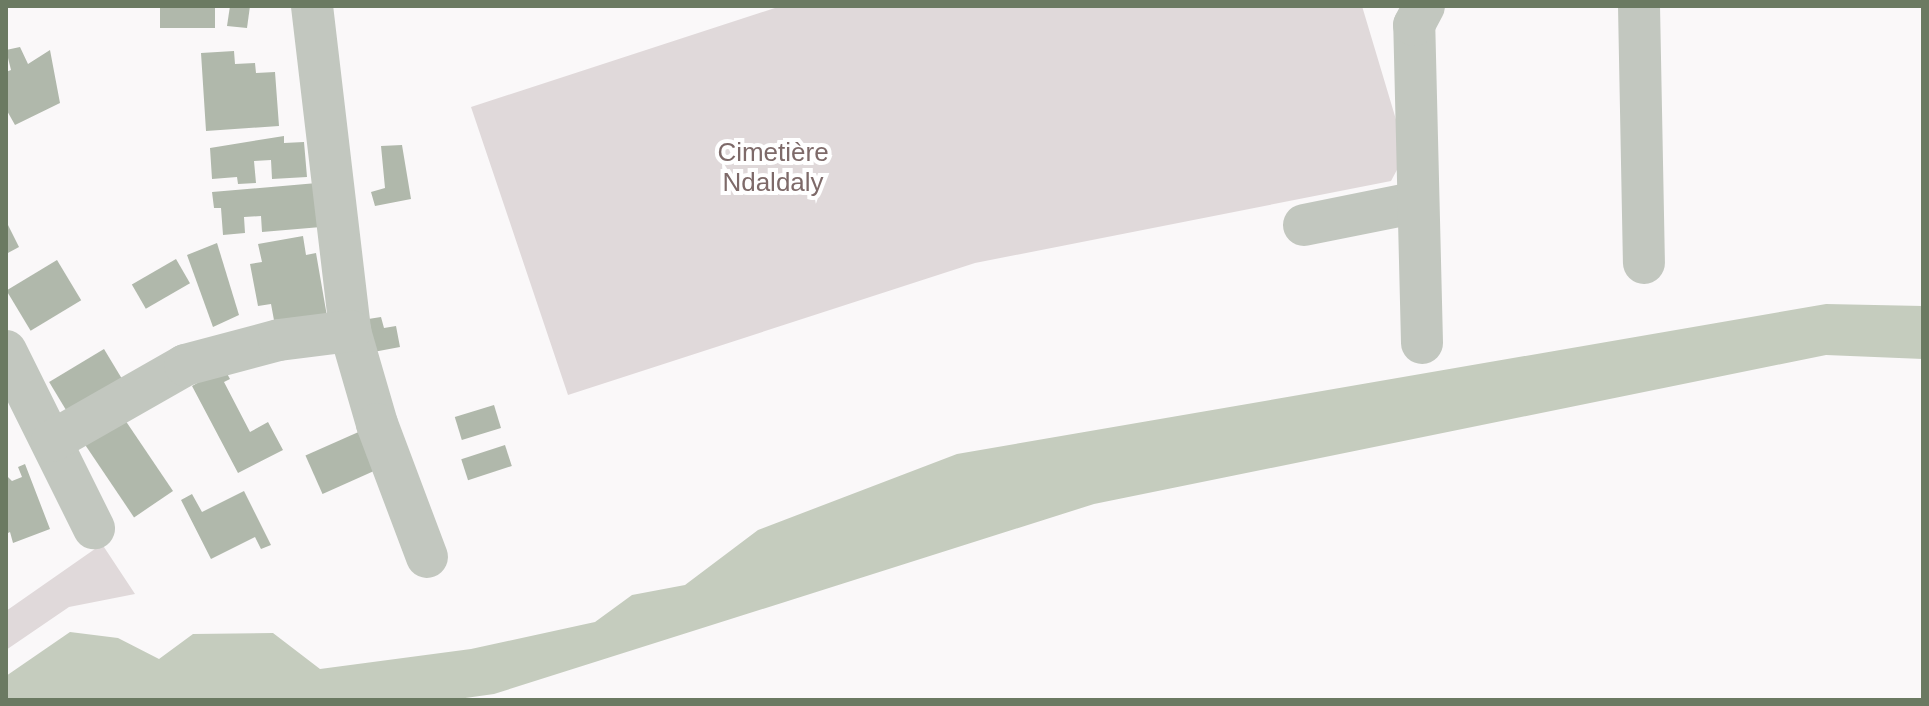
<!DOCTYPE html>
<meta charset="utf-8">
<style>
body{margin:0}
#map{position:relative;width:1929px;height:706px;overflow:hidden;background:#faf8f9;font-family:Arial,sans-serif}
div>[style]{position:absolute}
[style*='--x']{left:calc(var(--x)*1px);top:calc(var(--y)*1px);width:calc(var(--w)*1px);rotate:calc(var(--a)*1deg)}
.green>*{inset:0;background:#e0d9da}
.water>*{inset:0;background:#c5ccbe}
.building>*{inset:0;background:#b0b8ab;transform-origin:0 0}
.minor>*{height:42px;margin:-21px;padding:0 21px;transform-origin:21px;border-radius:21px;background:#c2c7bf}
span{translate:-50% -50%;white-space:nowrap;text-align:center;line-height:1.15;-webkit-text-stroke:8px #fff;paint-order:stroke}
.park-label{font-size:26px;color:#7e6a69}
.frame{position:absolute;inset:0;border:8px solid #6b7a62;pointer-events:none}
</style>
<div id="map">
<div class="green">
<i style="clip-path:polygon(781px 6px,1362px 6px,1406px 153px,1391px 181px,975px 263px,568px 395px,471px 107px)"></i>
<i style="clip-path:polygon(102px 544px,135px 594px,69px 607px,6px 650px,6px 611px)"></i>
</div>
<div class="water">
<i style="clip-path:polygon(1826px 304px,1923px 306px,1923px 359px,1826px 355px,1094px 504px,494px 694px,451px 700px,6px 700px,6px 676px,70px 632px,118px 638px,159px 659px,193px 634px,273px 633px,320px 669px,471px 649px,595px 622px,632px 595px,685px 585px,758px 530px,957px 454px)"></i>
</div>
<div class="building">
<i style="left:160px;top:6px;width:55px;height:22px"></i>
<i style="clip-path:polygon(230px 6px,250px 6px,247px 28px,227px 26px)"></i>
<i style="clip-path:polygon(20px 47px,28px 64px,50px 50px,60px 103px,15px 125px,6px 109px,6px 72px,11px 70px,6px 50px)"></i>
<i style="clip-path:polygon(234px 51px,235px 64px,255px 63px,256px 73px,275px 72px,279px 126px,206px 131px,201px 53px)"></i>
<i style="clip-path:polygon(284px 136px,284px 143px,304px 142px,307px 177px,272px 179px,271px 160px,254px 161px,256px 183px,238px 184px,237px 177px,212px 179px,210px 148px)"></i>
<i style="clip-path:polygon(402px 145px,411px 199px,375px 206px,371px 192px,385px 188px,381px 146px)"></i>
<i style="clip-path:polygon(317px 183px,321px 227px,262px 232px,261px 216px,244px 217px,245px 233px,223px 235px,221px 208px,214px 208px,212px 192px)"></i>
<i style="clip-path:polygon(6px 221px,19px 247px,6px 254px)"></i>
<i style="clip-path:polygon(303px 236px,306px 255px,316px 253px,328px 322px,276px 331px,271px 304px,258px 306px,250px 264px,262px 262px,258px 244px)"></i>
<i style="clip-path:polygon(217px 243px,239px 315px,213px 327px,187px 255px)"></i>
<i style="left:176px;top:259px;width:28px;height:51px;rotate:60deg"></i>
<i style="left:57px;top:260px;width:47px;height:59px;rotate:59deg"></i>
<i style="clip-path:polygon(381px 317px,384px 328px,396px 326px,400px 347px,368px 353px,362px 320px)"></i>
<i style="left:104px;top:349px;width:43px;height:64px;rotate:59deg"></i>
<i style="clip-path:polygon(224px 368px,230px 379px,224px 382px,250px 432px,268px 422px,283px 450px,238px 473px,192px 386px)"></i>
<i style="left:494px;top:405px;width:24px;height:41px;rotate:73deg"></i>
<i style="left:121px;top:414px;width:93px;height:47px;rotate:56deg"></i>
<i style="left:363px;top:430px;width:42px;height:63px;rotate:66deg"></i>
<i style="left:505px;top:445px;width:22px;height:46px;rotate:72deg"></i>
<i style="clip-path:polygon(25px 464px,50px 529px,13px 543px,10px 532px,6px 534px,6px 475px,12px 481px,22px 477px,18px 467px)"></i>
<i style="clip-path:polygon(244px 491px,271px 545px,261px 549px,255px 537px,211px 559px,181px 500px,192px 494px,202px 512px)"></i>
</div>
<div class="minor">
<i style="--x:312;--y:6;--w:327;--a:83.3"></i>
<i style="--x:350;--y:331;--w:97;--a:73.8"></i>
<i style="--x:377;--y:424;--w:142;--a:69.4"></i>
<i style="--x:1639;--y:6;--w:257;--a:88.9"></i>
<i style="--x:1304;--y:225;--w:116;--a:-11.4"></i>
<i style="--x:1422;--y:343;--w:318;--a:-91.4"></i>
<i style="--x:1414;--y:25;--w:21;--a:-62"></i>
<i style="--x:6;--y:351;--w:198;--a:63.6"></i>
<i style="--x:52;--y:441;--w:153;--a:-29.7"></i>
<i style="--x:185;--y:365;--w:97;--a:-14.9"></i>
<i style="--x:279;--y:340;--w:72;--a:-7.2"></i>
</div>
<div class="park-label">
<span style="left:773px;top:168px">Cimetière<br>Ndaldaly</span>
</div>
<div class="frame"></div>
</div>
